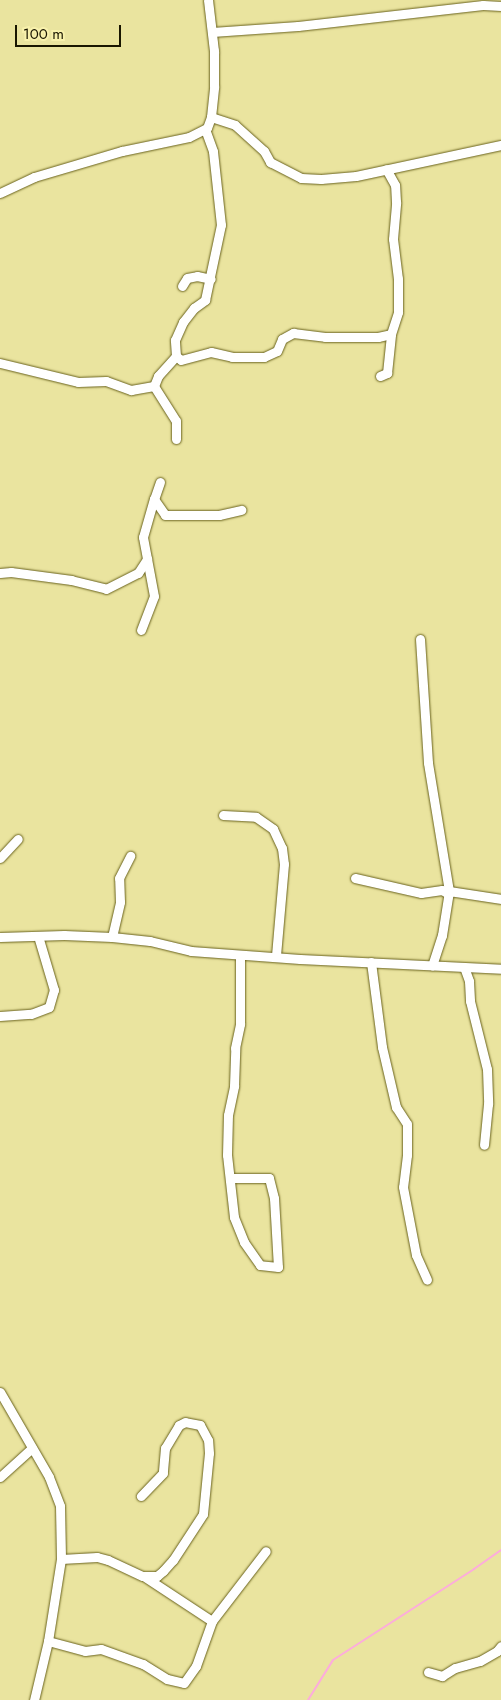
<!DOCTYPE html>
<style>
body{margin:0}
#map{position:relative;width:501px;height:1700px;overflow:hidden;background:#eae49f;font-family:Jost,sans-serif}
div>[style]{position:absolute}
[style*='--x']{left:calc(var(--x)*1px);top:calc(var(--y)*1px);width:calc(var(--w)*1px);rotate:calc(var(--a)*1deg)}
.stream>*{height:2px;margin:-1px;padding:0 1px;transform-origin:1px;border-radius:1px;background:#fdacdc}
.roads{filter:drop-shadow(0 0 1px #69621d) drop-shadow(0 0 1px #69621d)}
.minor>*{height:9px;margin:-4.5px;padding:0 4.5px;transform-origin:4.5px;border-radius:4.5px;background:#fff}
span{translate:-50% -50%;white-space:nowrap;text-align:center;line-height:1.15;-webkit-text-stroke:4px #f8f1ac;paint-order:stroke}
.scale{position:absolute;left:15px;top:25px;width:106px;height:22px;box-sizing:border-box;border:2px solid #191600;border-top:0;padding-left:6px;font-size:15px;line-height:18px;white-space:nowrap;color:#191600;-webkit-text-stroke:4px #f8f1ac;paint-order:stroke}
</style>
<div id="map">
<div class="stream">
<i style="--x:308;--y:1700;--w:47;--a:-58"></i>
<i style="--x:333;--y:1660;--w:168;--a:-32.8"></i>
<i style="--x:474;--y:1569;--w:33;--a:-35"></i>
</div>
<div class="roads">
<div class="minor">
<i style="--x:212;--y:32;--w:86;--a:-4"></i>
<i style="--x:298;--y:26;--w:186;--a:-6.5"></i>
<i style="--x:483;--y:5;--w:18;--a:3"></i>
<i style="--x:211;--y:117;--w:25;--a:18"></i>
<i style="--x:235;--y:125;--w:39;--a:42"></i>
<i style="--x:264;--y:151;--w:13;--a:61"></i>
<i style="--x:270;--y:162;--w:35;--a:27"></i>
<i style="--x:301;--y:178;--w:20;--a:3"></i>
<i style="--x:321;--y:179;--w:35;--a:-5"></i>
<i style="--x:356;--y:176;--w:148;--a:-12.1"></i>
<i style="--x:0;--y:193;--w:38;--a:-25"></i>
<i style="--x:34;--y:177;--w:92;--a:-16.5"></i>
<i style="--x:122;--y:151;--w:68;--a:-11.8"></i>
<i style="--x:189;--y:137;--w:20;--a:-27"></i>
<i style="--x:207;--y:128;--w:12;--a:-70"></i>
<i style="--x:211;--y:117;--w:31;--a:-84"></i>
<i style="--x:214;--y:86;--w:35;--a:-90"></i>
<i style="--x:214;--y:51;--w:51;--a:-96.7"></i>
<i style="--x:182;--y:286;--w:9;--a:-58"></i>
<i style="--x:187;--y:278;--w:10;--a:-11"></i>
<i style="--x:197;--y:276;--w:14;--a:12"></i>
<i style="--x:176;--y:356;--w:16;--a:-94"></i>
<i style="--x:175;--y:340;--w:20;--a:-66"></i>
<i style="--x:183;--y:322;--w:18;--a:-52"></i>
<i style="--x:194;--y:308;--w:14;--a:-36"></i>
<i style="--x:205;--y:300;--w:77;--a:-78"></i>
<i style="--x:221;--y:225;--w:74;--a:-96.2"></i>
<i style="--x:213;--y:151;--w:23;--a:-110"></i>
<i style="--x:0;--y:363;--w:80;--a:13.7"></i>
<i style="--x:78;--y:382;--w:28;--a:-2"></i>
<i style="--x:106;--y:381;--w:27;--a:20"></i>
<i style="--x:131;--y:390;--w:23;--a:-10"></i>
<i style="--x:380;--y:376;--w:8;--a:-23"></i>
<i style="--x:387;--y:373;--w:39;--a:-84"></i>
<i style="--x:391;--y:334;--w:23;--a:-72"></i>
<i style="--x:398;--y:312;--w:33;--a:-90"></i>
<i style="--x:398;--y:279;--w:40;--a:-97.1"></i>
<i style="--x:393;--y:239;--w:37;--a:-85"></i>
<i style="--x:396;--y:202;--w:17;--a:-93"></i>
<i style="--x:395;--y:185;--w:18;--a:-119"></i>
<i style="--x:176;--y:439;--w:18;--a:-90"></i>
<i style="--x:176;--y:421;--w:41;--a:-122.2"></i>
<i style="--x:154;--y:386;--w:11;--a:-68"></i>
<i style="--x:158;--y:376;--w:27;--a:-48"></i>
<i style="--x:176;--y:356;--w:6;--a:39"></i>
<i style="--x:181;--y:360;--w:31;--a:-15"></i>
<i style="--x:211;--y:352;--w:22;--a:13"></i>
<i style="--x:232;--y:357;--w:32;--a:0"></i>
<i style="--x:264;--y:357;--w:14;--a:-25"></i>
<i style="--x:277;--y:351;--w:13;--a:-67"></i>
<i style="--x:282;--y:339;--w:13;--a:-29"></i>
<i style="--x:293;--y:333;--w:32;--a:7"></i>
<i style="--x:325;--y:337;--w:53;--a:0"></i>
<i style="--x:378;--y:337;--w:13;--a:-13"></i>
<i style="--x:160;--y:482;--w:18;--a:109"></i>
<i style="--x:154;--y:499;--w:19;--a:55"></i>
<i style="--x:165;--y:515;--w:54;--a:0"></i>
<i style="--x:219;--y:515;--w:23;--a:-13"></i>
<i style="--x:0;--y:573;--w:11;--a:-5"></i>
<i style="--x:11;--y:572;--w:61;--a:7.6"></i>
<i style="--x:71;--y:580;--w:36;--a:14"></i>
<i style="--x:106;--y:589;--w:36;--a:-27"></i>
<i style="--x:138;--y:573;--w:17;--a:-57"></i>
<i style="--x:141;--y:630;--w:36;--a:-69"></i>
<i style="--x:154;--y:596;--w:60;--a:-100.6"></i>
<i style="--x:143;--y:537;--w:40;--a:-74"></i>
<i style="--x:420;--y:639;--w:124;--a:86.3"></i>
<i style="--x:428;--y:763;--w:130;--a:80.7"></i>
<i style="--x:449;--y:891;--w:45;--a:99"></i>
<i style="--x:442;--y:935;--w:32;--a:108"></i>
<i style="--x:223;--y:815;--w:33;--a:3"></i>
<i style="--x:256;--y:817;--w:21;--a:35"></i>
<i style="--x:273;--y:829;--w:21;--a:65"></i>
<i style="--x:282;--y:848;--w:16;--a:83"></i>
<i style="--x:284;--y:864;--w:92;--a:95"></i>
<i style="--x:0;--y:858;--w:26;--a:-47"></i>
<i style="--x:355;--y:878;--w:68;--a:12.8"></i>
<i style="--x:421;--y:893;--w:21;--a:-8"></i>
<i style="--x:442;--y:890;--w:8;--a:30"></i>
<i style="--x:449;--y:891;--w:53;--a:8.7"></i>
<i style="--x:0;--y:937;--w:64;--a:-1.8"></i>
<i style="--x:64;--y:935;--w:48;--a:2.4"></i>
<i style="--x:112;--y:937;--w:38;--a:6"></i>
<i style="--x:150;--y:941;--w:42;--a:13.7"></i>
<i style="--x:191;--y:951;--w:109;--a:4.2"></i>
<i style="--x:300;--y:959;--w:201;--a:2.8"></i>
<i style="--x:112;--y:937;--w:36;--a:-77"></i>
<i style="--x:120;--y:902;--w:24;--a:-92"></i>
<i style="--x:119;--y:878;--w:25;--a:-63"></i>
<i style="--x:371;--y:962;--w:86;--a:82.6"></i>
<i style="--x:382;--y:1047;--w:62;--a:76.9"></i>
<i style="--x:396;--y:1107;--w:20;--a:57"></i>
<i style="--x:407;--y:1124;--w:31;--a:90"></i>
<i style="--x:407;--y:1155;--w:32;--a:97"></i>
<i style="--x:403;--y:1187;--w:69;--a:79.2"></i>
<i style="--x:416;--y:1255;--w:27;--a:66"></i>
<i style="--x:464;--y:967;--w:15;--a:70"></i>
<i style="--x:469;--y:981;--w:20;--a:87"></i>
<i style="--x:470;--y:1001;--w:70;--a:76"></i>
<i style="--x:487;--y:1069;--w:35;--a:88"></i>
<i style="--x:488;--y:1104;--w:41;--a:95.6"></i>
<i style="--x:0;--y:1016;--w:31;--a:-4"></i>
<i style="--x:31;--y:1014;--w:19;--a:-21"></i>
<i style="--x:49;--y:1007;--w:18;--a:-74"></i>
<i style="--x:54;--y:990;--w:56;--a:-106.5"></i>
<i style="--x:231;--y:1178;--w:38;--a:0"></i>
<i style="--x:269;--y:1178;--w:21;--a:76"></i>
<i style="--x:274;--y:1198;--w:69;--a:86.7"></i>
<i style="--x:278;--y:1267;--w:18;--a:-174"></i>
<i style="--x:260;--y:1265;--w:28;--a:-125"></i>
<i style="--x:244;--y:1242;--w:27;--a:-112"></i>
<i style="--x:234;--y:1217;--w:62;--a:-96.4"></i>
<i style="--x:227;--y:1155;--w:40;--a:-88.6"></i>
<i style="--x:228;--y:1115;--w:30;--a:-78"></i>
<i style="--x:234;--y:1086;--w:38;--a:-88"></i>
<i style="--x:235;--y:1048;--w:25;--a:-78"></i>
<i style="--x:240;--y:1024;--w:69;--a:-90"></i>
<i style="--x:0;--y:1392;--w:98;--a:60"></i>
<i style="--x:49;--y:1477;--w:31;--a:69"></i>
<i style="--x:60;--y:1506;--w:53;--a:88.9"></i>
<i style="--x:61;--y:1559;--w:83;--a:99"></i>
<i style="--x:48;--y:1641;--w:61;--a:103.3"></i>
<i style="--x:0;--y:1477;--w:43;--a:-42.2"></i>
<i style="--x:61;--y:1559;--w:36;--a:-3"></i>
<i style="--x:97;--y:1557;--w:11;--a:15"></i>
<i style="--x:108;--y:1560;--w:38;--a:25"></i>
<i style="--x:143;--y:1576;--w:14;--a:0"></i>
<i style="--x:157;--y:1576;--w:8;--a:-40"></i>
<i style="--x:163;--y:1571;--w:15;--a:-48"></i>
<i style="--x:173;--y:1560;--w:55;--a:-56.9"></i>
<i style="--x:203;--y:1514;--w:61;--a:-84.4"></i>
<i style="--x:209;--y:1453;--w:13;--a:-94"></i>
<i style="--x:208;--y:1440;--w:17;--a:-118"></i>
<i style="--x:200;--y:1425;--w:15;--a:-169"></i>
<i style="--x:185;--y:1422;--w:7;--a:153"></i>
<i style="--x:179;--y:1425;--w:27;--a:121"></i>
<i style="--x:165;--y:1448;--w:25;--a:95"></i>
<i style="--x:163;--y:1473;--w:32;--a:134"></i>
<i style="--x:145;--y:1577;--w:80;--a:33.3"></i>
<i style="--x:48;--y:1641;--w:38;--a:15"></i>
<i style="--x:85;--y:1651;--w:16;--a:-7"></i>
<i style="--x:101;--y:1649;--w:45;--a:19.7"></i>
<i style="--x:143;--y:1664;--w:28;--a:32"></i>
<i style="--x:167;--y:1679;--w:17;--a:13"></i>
<i style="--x:184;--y:1683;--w:21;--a:-55"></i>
<i style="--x:196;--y:1666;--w:48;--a:-70.4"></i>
<i style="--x:212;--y:1621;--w:88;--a:-52.4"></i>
<i style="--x:428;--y:1672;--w:15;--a:16"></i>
<i style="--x:442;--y:1676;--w:15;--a:-32"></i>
<i style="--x:455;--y:1668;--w:26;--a:-16"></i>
<i style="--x:480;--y:1661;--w:20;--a:-30"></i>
<i style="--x:497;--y:1651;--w:6;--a:-51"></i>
</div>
</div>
<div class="scale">100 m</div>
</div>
